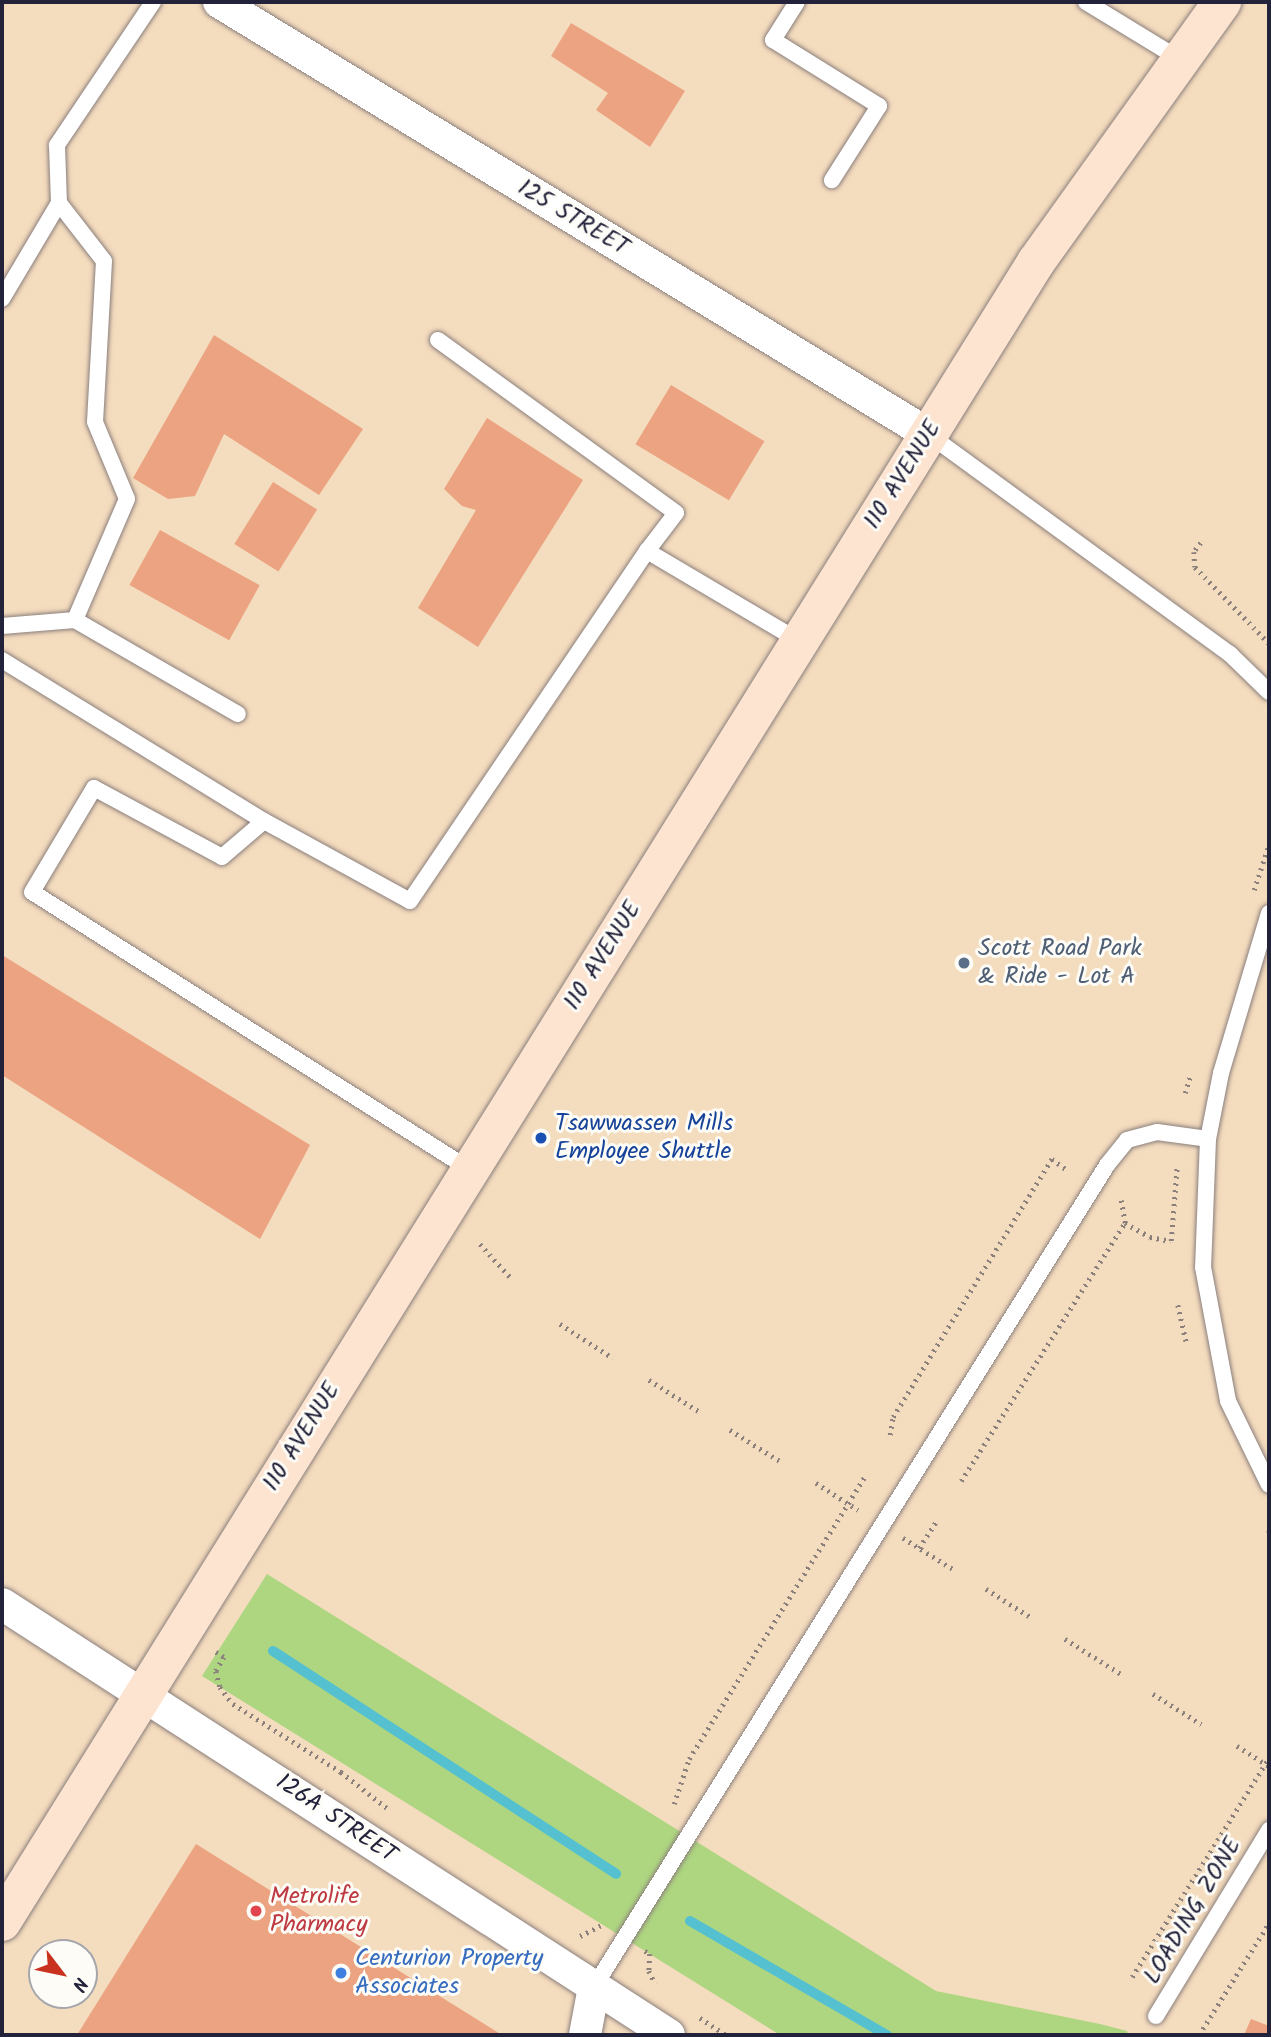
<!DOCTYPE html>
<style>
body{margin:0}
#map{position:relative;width:1271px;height:2037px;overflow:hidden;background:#f4dcbe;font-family:Kalam,sans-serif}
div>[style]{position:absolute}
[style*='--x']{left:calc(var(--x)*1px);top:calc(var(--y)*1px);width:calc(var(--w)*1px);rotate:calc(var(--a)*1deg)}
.green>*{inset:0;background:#aed681}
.stream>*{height:10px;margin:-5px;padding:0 5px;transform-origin:5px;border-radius:5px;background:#55c0d0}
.building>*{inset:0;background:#eba381;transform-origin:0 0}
.path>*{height:4.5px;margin-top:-2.25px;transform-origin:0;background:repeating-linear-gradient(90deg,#8b7f7c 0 2px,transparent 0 7px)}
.roads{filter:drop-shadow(0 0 2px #8b7f7c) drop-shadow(0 0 2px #8b7f7c)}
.service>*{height:16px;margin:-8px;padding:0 8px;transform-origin:8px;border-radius:8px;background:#fff}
.minor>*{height:32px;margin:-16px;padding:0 16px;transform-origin:16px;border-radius:16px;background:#fff}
.secondary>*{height:38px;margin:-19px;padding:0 19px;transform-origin:19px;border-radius:19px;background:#fde4d1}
.dots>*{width:19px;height:19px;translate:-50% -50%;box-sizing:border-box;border:4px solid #fdfcf7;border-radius:50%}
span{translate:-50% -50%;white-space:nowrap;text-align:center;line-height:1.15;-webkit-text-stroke:6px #fdfcf7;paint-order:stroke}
.street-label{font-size:24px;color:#22223b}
.service-label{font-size:24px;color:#4e5e75}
.left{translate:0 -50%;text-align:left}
.transit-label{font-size:24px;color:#164399}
.health-label{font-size:24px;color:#be3a42}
.shop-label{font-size:24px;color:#366cbe}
.frame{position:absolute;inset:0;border:4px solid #22223b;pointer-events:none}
.north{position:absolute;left:28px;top:1939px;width:70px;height:70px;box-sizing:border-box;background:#fdfcf7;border:2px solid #a5a5ac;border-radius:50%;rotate:122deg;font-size:19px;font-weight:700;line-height:28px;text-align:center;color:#22223b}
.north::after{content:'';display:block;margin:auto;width:24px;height:32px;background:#c8321e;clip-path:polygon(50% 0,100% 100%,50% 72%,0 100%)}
</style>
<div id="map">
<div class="green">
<i style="clip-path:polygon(267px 1574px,936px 1991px,1100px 2024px,1127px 2031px,1128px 2035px,780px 2035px,202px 1676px)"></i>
</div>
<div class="stream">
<i style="--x:273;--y:1651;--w:409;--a:33"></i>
<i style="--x:690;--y:1921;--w:228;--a:30.1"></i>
</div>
<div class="building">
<i style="clip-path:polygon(571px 23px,685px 91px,650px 147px,596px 110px,608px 93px,551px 56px)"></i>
<i style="clip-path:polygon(214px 335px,363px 429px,319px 495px,224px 434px,195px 496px,168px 499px,133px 478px)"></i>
<i style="left:671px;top:385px;width:109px;height:69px;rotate:31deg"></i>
<i style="clip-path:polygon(487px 418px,583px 480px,478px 647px,418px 608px,476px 510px,462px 506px,444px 489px)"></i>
<i style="left:273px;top:482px;width:52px;height:73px;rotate:32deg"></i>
<i style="left:160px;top:530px;width:114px;height:63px;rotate:29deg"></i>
<i style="clip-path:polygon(2px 955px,310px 1145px,260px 1239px,2px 1075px)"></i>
<i style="clip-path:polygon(196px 1844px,502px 2035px,77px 2035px)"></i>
<i style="clip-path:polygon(1251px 2019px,1269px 2026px,1269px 2035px,1244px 2035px)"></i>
</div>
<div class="path">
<i style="--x:1201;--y:543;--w:11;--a:128"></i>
<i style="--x:1194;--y:552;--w:15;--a:86"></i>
<i style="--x:1195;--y:567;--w:106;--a:45.8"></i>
<i style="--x:1254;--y:890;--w:48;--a:-71.9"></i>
<i style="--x:1185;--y:1093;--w:17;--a:-73"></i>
<i style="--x:1125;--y:1223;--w:29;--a:29"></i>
<i style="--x:1150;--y:1237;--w:21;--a:11"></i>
<i style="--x:1171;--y:1241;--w:75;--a:-85.4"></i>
<i style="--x:480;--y:1244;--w:46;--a:47.6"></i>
<i style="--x:1178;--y:1305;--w:41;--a:77.3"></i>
<i style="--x:560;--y:1324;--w:63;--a:32.7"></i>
<i style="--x:649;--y:1380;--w:60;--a:32.1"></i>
<i style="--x:730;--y:1430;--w:62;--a:31.9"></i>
<i style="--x:890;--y:1435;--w:18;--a:-81"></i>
<i style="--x:893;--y:1417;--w:303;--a:-58.4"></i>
<i style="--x:1052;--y:1159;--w:17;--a:36"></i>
<i style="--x:961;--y:1481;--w:306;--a:-57.6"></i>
<i style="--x:1125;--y:1223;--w:23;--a:-100"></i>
<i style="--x:816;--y:1483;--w:50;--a:32.7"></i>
<i style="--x:1269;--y:1531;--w:1;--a:90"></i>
<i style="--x:903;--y:1538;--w:59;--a:31.8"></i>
<i style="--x:919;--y:1548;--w:33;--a:-57"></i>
<i style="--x:986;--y:1589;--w:54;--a:32.2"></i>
<i style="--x:1065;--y:1639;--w:66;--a:32"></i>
<i style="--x:216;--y:1652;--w:9;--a:32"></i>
<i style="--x:224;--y:1657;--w:16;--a:120"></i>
<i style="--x:216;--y:1671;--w:16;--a:76"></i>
<i style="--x:220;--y:1687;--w:21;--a:53"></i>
<i style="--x:233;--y:1704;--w:128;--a:32.2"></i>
<i style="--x:341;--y:1772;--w:58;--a:38"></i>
<i style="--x:1153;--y:1694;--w:57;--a:32"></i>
<i style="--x:1237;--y:1746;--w:38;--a:32"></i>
<i style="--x:674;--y:1804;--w:47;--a:-71.6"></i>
<i style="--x:689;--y:1759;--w:333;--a:-58.1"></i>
<i style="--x:580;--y:1936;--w:25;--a:-27"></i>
<i style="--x:645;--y:1951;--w:6;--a:31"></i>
<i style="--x:650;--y:1954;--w:17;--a:93"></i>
<i style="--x:649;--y:1971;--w:14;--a:65"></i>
<i style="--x:1132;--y:1977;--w:258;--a:-58"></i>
<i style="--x:700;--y:2018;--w:31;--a:33"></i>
<i style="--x:1199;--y:2035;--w:132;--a:-58"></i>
</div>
<div class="roads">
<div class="service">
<i style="--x:797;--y:2;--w:45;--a:122.3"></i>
<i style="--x:773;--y:40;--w:125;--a:31.9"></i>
<i style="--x:879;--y:106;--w:88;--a:122.4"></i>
<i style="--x:1086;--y:2;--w:111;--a:31.4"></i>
<i style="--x:59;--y:203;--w:73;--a:52.2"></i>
<i style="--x:104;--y:261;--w:161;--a:93.2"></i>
<i style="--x:95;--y:422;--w:83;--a:67.4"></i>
<i style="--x:127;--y:499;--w:132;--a:113.3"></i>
<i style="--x:2;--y:299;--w:112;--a:-59.3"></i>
<i style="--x:59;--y:203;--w:58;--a:-92"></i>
<i style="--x:57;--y:145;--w:172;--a:-56.1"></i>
<i style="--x:438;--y:340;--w:294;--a:36"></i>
<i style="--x:676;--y:513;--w:48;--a:127.3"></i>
<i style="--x:928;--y:434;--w:374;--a:36.1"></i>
<i style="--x:1230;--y:654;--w:54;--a:44.3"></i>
<i style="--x:2;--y:626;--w:73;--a:-4.7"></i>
<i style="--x:75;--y:620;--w:188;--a:30"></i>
<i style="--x:2;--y:660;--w:308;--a:31.6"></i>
<i style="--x:1269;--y:913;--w:167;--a:106.7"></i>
<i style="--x:1221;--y:1073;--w:67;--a:101.1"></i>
<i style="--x:1208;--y:1139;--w:128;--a:92.2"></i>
<i style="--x:1203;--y:1267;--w:136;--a:79.4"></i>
<i style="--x:1228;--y:1401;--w:93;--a:64"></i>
<i style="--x:469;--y:1169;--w:517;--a:-147.63"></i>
<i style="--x:32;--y:892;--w:121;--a:-59.2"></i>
<i style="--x:94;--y:788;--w:145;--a:28.3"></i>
<i style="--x:222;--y:857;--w:55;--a:-40.6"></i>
<i style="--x:264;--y:821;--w:166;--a:28.7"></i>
<i style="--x:410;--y:901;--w:423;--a:-55.9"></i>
<i style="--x:647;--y:551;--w:177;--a:30.6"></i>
<i style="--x:594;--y:1987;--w:969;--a:-58.03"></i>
<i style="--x:1107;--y:1165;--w:32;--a:-51"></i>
<i style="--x:1127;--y:1140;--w:31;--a:-15"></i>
<i style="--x:1157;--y:1132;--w:51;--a:7.8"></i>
<i style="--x:1156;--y:2016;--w:218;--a:-58.7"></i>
</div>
<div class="minor">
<i style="--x:219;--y:2;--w:830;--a:31.35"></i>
<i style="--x:2;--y:1604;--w:794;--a:32.87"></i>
<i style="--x:585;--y:2035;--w:49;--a:-79.4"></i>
</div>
<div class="secondary">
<i style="--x:2;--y:1922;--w:1956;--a:-58.08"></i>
<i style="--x:1036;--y:262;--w:320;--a:-54.4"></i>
</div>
</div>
<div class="dots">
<i style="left:964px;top:963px;background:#5c6f8a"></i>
<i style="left:541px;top:1138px;background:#1a4fb4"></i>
<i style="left:256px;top:1911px;background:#e0444e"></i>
<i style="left:341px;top:1973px;background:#3f7fe0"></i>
</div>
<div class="street-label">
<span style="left:573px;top:218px;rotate:31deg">125 STREET</span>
<span style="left:903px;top:475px;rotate:-58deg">110 AVENUE</span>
<span style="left:603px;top:956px;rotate:-58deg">110 AVENUE</span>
<span style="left:302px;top:1437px;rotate:-58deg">110 AVENUE</span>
<span style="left:336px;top:1819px;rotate:34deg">126A STREET</span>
<span style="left:1193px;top:1911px;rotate:-59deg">LOADING ZONE</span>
</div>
<div class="service-label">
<span class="left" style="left:978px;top:963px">Scott Road Park<br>&amp; Ride - Lot A</span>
</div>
<div class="transit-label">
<span class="left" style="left:555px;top:1138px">Tsawwassen Mills<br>Employee Shuttle</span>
</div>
<div class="health-label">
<span class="left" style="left:270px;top:1911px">Metrolife<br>Pharmacy</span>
</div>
<div class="shop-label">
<span class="left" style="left:355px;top:1973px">Centurion Property<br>Associates</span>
</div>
<div class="frame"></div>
<div class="north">N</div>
</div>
